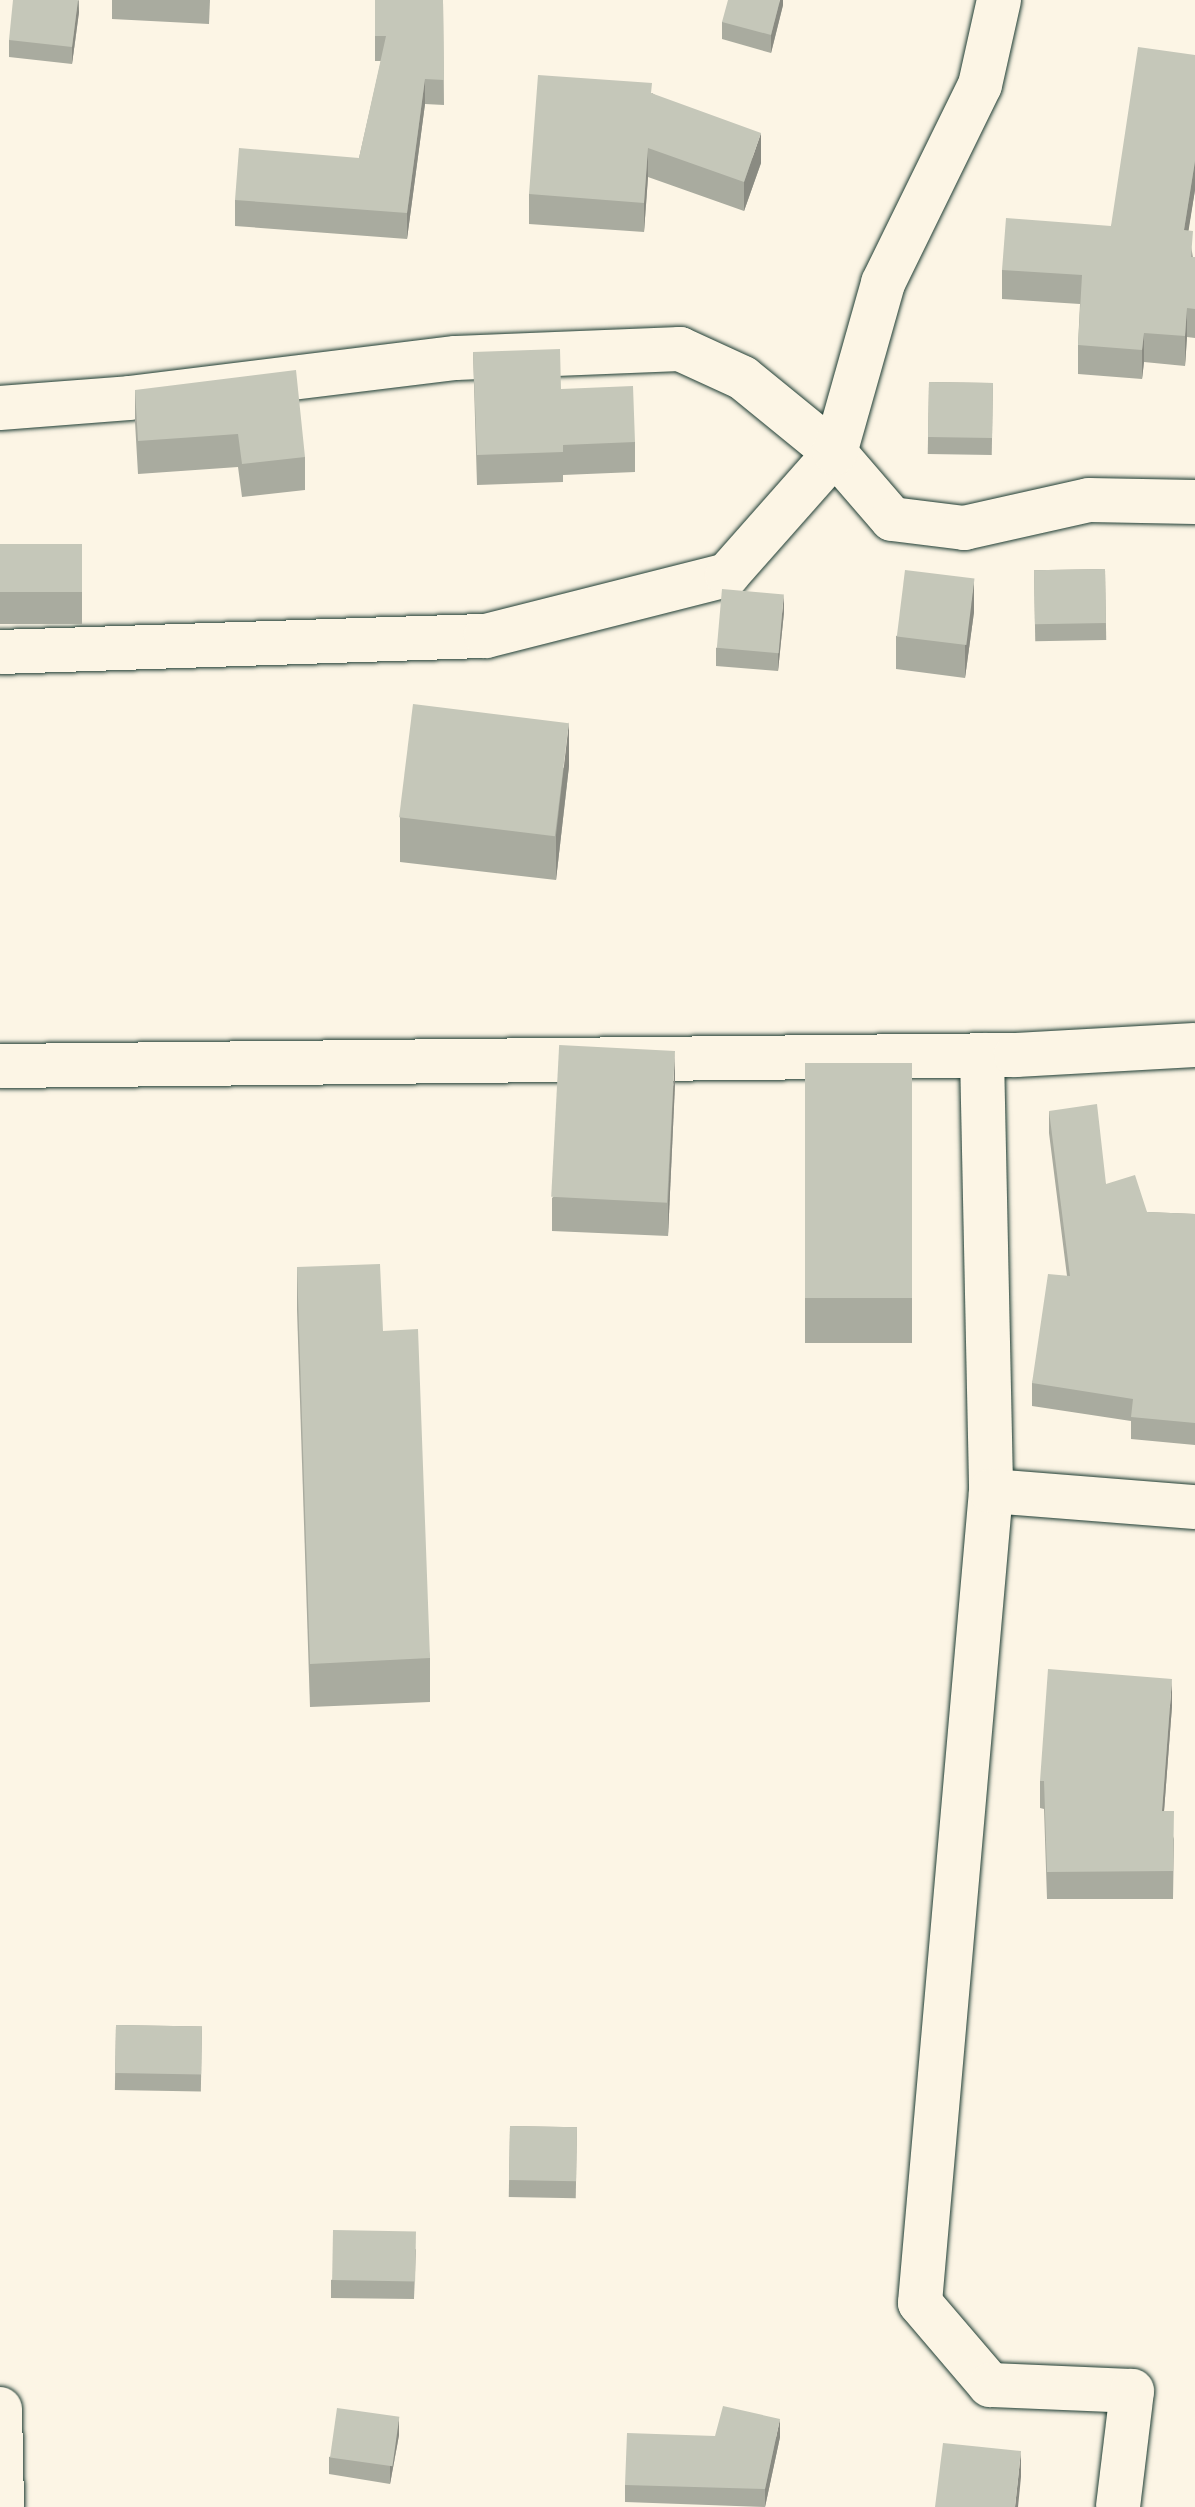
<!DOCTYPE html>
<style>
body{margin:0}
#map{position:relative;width:1195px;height:2507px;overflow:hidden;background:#fcf5e5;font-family:Caveat,sans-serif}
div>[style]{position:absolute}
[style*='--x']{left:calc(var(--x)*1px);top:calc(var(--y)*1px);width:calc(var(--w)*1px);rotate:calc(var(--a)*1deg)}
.roads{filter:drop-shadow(0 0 2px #1f3d34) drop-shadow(0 0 2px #1f3d34)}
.minor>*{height:44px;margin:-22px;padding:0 22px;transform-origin:22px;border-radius:22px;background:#fcf5e5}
.wall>*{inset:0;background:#a9ab9f;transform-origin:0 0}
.shaded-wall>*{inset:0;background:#8a8b82}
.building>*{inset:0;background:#c5c7b9;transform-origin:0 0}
span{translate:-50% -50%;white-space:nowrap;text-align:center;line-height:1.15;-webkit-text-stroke:6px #fcf5e5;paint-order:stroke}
</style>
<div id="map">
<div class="roads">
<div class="minor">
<i style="--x:0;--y:408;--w:129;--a:-4.4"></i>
<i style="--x:129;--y:398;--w:329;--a:-7"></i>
<i style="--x:456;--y:358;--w:224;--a:-2.3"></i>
<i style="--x:680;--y:349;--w:69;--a:24.7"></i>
<i style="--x:743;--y:378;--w:119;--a:39.2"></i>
<i style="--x:835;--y:453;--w:87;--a:49.2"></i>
<i style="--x:892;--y:519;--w:73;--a:7.1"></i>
<i style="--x:964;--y:528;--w:128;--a:-12.6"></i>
<i style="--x:1089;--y:500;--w:106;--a:1.1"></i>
<i style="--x:0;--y:652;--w:486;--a:-1.9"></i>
<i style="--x:486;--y:636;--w:249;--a:-14.2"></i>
<i style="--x:727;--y:575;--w:163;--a:-48.5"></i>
<i style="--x:835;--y:453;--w:177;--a:-74.2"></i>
<i style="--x:883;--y:283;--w:220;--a:-63.9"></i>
<i style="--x:980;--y:85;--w:87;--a:-77.4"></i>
<i style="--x:982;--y:1055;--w:436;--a:88.8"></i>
<i style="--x:991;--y:1491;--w:815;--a:95"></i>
<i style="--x:920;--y:2303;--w:108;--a:49.5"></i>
<i style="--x:990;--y:2385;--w:142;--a:2.4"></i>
<i style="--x:1132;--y:2391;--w:117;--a:96.9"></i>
<i style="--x:0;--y:1066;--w:1016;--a:-0.62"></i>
<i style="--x:1016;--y:1055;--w:179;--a:-3.2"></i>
<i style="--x:991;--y:1491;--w:205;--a:4.5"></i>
<i style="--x:0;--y:2409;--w:98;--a:88.8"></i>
</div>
</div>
<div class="wall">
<i style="clip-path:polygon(79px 0,79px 12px,72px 64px,9px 57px,9px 40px)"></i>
<i style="clip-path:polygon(112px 0,210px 0,209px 24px,112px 19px)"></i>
<i style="clip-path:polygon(375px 0,443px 0,444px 105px,425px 104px,407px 239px,235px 226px,235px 200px,359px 158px,381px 61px,375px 61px)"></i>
<i style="clip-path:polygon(783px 0,783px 5px,771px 53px,722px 39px,722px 22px)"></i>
<i style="clip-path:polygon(1195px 55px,1195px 190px,1188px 231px,1193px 257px,1195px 257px,1195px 338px,1187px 337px,1185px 366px,1144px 362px,1142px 379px,1078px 374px,1078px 345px,1080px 304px,1002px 299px,1002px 270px,1111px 226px)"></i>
<i style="clip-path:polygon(652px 93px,761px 163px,744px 211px,648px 177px,644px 232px,529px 224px,529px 194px)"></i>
<i style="clip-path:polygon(473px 352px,561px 389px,635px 442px,635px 472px,563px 475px,563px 482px,477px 485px)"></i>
<i style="left:929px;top:382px;width:64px;height:72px;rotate:1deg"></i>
<i style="clip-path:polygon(135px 390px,305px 457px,305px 490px,242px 497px,238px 467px,138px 474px,135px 422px)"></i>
<i style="left:82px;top:544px;width:80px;height:82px;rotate:90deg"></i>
<i style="left:1105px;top:569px;width:71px;height:71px;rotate:89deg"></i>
<i style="clip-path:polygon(784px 612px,778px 671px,716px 666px,716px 648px)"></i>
<i style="clip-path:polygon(974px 612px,965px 678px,896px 669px,896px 636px)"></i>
<i style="clip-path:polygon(569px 766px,556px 880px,400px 862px,400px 817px)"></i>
<i style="left:912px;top:1063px;width:280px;height:107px;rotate:90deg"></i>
<i style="clip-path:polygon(675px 1084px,668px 1236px,552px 1231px,552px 1198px)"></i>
<i style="clip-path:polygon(1049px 1111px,1106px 1184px,1147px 1212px,1195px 1214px,1195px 1445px,1131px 1439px,1131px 1421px,1032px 1406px,1032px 1383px,1067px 1276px,1049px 1133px)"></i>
<i style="clip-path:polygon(297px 1267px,383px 1331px,430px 1658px,430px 1702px,310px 1707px,297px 1310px)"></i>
<i style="clip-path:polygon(1172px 1706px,1164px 1811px,1174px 1839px,1173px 1899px,1047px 1899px,1044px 1809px,1040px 1808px,1040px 1781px)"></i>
<i style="left:116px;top:2025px;width:86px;height:65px;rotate:1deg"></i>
<i style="left:510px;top:2126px;width:67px;height:71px;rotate:1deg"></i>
<i style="clip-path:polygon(416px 2249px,414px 2299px,331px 2298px,331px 2280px)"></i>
<i style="clip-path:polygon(399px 2435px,390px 2484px,329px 2474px,329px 2457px)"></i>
<i style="clip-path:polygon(780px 2437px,765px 2507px,625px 2502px,625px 2485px)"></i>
</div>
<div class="shaded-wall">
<i style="clip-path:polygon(78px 0,79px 12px,72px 64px,72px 47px)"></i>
<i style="clip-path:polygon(780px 0,783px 0,783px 5px,771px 53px,771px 35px)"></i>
<i style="clip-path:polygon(425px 79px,425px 104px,407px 239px,407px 213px)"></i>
<i style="clip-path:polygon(761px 133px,761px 163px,744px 211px,744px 182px)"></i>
<i style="clip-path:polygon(648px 148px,648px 177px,644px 232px,644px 203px)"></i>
<i style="clip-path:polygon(1195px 161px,1195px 190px,1184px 259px,1184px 230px)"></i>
<i style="clip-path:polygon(1187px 308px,1187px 337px,1185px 366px,1185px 336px)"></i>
<i style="clip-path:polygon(1144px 333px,1144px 362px,1142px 379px,1142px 350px)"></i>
<i style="clip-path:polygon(974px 579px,974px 612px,965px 678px,965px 646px)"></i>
<i style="clip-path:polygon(784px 594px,784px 612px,778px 671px,778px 654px)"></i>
<i style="clip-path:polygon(569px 722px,569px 766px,556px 880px,556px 835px)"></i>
<i style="clip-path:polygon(675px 1051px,675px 1084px,668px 1236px,668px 1203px)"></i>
<i style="clip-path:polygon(1172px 1679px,1172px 1706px,1162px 1838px,1162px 1811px)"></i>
<i style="clip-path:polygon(399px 2417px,399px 2435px,390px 2484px,390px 2466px)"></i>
<i style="clip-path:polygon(780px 2419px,780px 2437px,765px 2507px,765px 2489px)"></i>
<i style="clip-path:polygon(1021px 2451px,1021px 2477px,1018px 2507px,1015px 2507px)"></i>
</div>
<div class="building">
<i style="clip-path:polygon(13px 0,78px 0,72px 47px,9px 40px)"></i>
<i style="clip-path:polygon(375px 0,443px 0,444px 80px,425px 79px,407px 213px,235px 200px,239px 148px,359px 158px,386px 36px,375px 36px)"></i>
<i style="clip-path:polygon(728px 0,780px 0,771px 35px,722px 22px)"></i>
<i style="clip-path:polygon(1138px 47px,1195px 55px,1195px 161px,1184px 230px,1193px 231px,1191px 257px,1195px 257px,1195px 309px,1187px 308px,1185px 336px,1144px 333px,1142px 350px,1078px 345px,1082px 275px,1002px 270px,1006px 218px,1111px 226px)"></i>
<i style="clip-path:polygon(538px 75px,652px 83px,651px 93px,761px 133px,744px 182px,648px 148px,644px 203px,529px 194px)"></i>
<i style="clip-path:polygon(560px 349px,561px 389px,633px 386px,635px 442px,563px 445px,563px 452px,477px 455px,473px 352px)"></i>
<i style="clip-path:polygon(296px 370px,305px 457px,242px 464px,238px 434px,138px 441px,135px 390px)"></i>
<i style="left:929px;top:382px;width:64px;height:55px;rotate:1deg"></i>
<i style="left:82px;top:544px;width:48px;height:82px;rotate:90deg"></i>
<i style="left:1105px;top:569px;width:54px;height:71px;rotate:89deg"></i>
<i style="left:905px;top:570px;width:70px;height:67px;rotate:7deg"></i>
<i style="left:722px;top:589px;width:62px;height:59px;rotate:5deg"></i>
<i style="left:413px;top:704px;width:157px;height:114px;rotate:7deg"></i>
<i style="left:675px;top:1051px;width:152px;height:116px;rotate:93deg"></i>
<i style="left:912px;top:1063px;width:235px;height:107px;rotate:90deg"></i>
<i style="clip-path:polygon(1097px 1104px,1106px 1184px,1135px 1175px,1147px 1212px,1195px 1214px,1195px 1423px,1131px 1417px,1133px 1399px,1032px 1383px,1048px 1274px,1070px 1276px,1049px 1111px)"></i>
<i style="clip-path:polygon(380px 1264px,383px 1331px,418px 1329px,430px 1658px,310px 1664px,297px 1267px)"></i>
<i style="clip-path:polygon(1048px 1669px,1172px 1679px,1162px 1811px,1174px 1811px,1173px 1871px,1047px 1872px,1044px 1781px,1040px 1781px)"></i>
<i style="left:116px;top:2025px;width:86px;height:48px;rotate:1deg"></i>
<i style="left:510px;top:2126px;width:67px;height:54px;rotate:1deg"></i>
<i style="left:333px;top:2230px;width:83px;height:50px;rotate:1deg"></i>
<i style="clip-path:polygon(723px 2406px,780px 2419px,765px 2489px,625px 2485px,627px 2433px,715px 2436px)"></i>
<i style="left:337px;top:2408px;width:63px;height:50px;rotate:8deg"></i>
<i style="clip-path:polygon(943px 2443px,1021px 2451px,1015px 2507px,935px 2507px)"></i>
</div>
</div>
